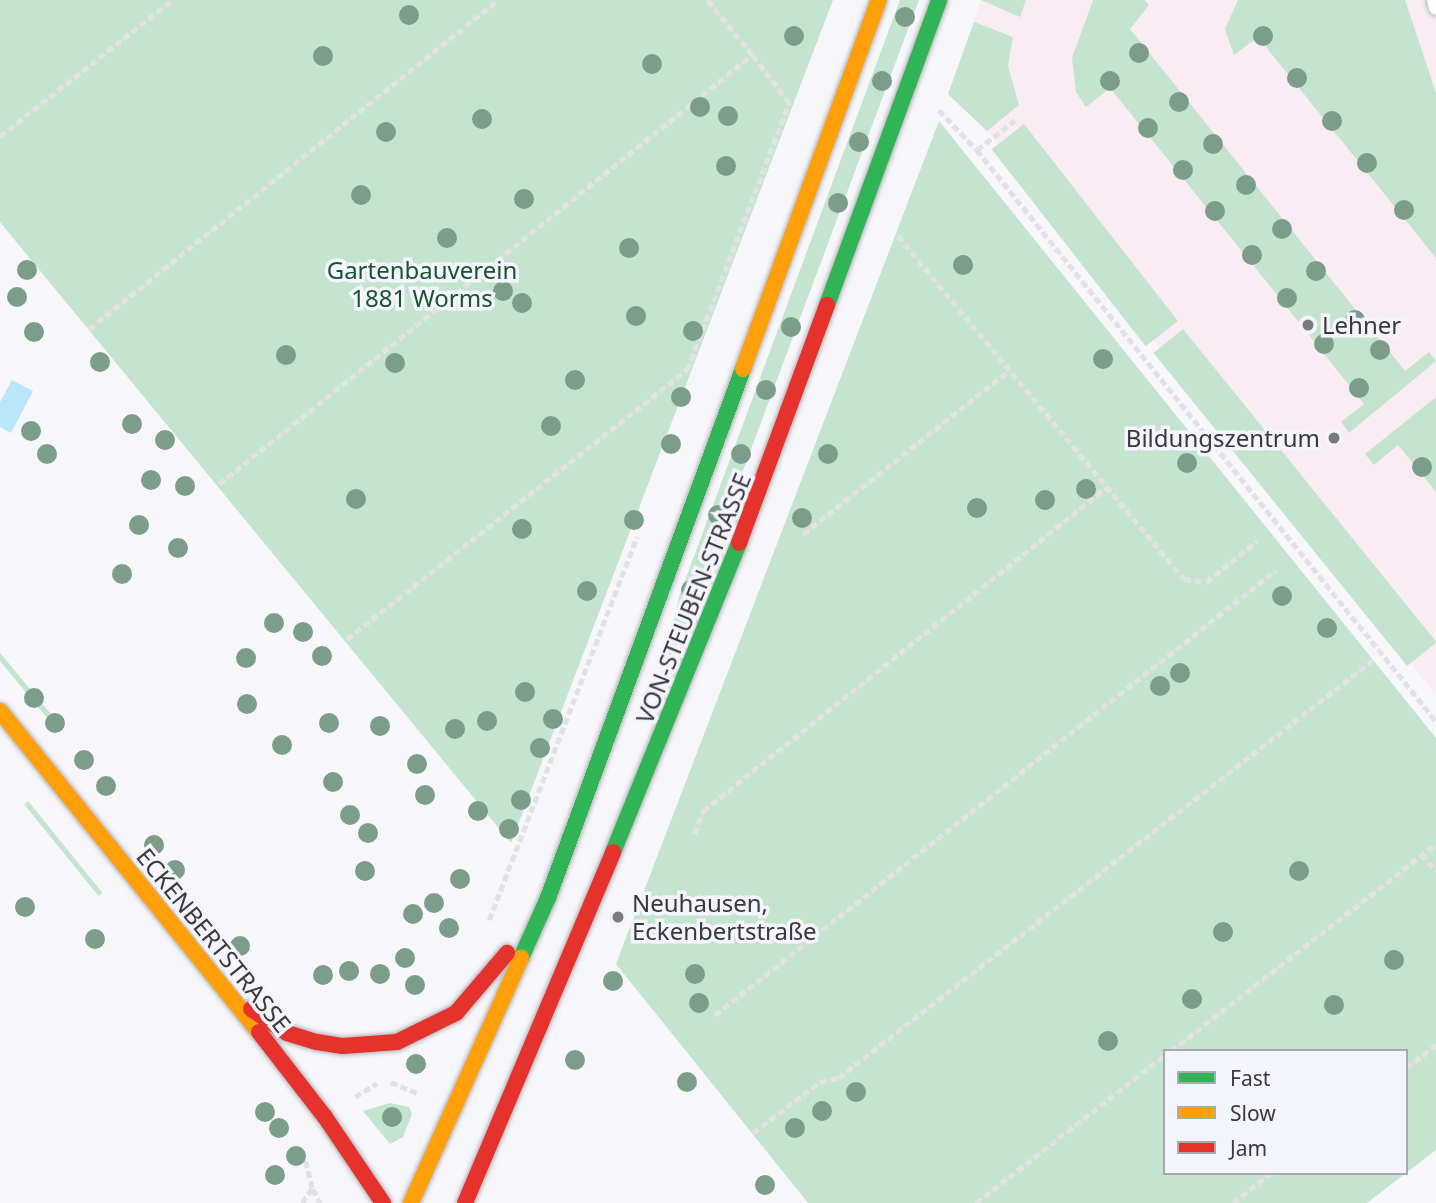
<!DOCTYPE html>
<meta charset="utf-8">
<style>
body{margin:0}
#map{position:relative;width:1436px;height:1203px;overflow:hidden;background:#f6f6fb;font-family:"Noto Sans",sans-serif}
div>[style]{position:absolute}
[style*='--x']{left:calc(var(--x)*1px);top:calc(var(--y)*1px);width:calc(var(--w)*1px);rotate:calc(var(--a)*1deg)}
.education>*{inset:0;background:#f9ecf3}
.green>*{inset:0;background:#c5e4cf;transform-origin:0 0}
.water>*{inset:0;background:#bae6f9}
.path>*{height:4.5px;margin-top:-2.25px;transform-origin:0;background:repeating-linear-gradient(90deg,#e2e2e3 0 7px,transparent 0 10.5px)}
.roads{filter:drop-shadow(0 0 2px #b3b3b7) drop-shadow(0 0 2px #b3b3b7)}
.lane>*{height:14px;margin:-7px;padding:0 7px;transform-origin:7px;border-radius:7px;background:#fefefe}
.fast>*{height:16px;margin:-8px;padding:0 8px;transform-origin:8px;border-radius:8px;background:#30b455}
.slow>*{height:16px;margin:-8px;padding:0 8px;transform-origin:8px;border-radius:8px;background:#ff9f0a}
.jam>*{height:16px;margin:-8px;padding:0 8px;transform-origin:8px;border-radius:8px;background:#e5322d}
.trees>*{width:20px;height:20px;margin:-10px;border-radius:50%;background:#7c9d8a}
.dots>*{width:19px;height:19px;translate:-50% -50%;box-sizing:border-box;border:4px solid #f4f4fd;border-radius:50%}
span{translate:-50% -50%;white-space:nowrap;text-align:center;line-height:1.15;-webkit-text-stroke:7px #f4f4fd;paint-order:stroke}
.park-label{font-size:24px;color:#18542d}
.poi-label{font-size:24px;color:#39393c}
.left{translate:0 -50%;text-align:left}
.right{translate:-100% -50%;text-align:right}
.street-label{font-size:24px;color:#39393c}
.legend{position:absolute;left:1163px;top:1049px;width:245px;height:126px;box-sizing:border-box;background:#f4f4fd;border:2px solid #a9a9b0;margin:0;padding:9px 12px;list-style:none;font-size:21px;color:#39393c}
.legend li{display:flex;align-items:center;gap:14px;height:35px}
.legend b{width:35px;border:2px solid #a9a9b0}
</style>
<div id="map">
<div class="education">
<i style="clip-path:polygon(981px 0,1436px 0,1436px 695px,987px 131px,948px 95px)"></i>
</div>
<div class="green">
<i style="clip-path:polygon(0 0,833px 0,511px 843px,0 222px)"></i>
<i style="clip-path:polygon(900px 0,919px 0,671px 663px,665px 660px,679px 597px)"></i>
<i style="clip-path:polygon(981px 0,1026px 0,1020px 17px)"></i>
<i style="clip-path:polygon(1093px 0,1145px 0,1149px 5px,1130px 29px,1405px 371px,1429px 352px,1436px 361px,1349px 433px,1341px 422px,1364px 404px,1266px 281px,1110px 88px,1086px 107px,1076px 92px,1072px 58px)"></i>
<i style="clip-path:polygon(1238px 0,1405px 0,1436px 93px,1436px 258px,1258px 37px,1234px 55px,1225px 29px)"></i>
<i style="clip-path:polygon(974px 22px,1013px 37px,1008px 66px,1019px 105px,987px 131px,948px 94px)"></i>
<i style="clip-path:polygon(939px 121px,1436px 738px,1436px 1150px,1406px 1173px,1406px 1051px,1165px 1051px,1165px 1173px,1406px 1173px,1367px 1203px,808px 1203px,616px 964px)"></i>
<i style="left:1024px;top:124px;width:250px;height:41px;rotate:52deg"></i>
<i style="left:1183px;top:329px;width:403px;height:38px;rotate:51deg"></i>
<i style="clip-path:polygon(1436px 397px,1436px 492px,1398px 445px,1374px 465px,1365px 454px)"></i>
<i style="clip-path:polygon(0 653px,61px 726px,57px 730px,0 661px)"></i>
<i style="left:28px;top:801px;width:118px;height:5px;rotate:51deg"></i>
<i style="clip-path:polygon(390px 1103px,409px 1107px,412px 1114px,403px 1137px,390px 1144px,363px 1111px)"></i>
</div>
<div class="water">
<i style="clip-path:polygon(12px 380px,33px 391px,11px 433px,0 427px,0 402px)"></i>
</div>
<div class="path">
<i style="--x:939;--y:110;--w:55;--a:46.5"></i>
<i style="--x:977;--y:150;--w:733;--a:51.21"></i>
<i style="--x:0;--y:136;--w:219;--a:-38.3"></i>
<i style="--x:977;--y:150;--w:48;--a:-38.3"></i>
<i style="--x:898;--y:236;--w:447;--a:50.2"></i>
<i style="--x:1184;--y:579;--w:22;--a:8"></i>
<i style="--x:1206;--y:582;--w:65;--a:-38.8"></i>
<i style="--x:89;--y:329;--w:525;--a:-38.81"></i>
<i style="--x:219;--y:484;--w:684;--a:-38.83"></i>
<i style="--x:752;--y:55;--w:71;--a:-129.3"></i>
<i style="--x:803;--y:534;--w:263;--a:-38.4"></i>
<i style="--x:347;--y:639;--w:434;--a:-38.4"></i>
<i style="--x:687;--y:370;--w:286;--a:-69.1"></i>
<i style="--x:789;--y:103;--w:61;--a:-127.6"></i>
<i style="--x:694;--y:834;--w:25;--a:-69"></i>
<i style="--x:703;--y:811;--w:516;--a:-38.71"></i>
<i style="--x:1422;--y:854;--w:22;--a:51"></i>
<i style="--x:489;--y:920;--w:411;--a:-68.9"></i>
<i style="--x:715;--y:1015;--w:716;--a:-38.42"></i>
<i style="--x:1171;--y:1051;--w:336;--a:-38"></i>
<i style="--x:1406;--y:1068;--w:38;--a:-37"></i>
<i style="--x:391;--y:1082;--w:30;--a:23"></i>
<i style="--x:355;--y:1097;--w:26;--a:-32"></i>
<i style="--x:753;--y:1133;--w:84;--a:-37.3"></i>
<i style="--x:820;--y:1082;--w:18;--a:-13"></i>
<i style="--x:838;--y:1078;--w:679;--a:-38"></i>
<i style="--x:313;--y:1189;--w:16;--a:63"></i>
<i style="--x:302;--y:1203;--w:18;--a:-56"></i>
<i style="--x:312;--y:1188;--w:30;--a:-104"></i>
<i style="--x:976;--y:1203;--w:240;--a:-38.1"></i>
<i style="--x:1233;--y:1203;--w:48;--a:-38.3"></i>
</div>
<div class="roads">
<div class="lane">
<i style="--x:1434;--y:0;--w:8;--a:76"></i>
</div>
<div class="fast">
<i style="--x:827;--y:305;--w:325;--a:-69.8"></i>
<i style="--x:613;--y:852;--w:334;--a:-67.8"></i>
<i style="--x:521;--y:958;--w:66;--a:-65.8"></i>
<i style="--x:548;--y:898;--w:564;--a:-69.77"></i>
</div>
<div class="slow">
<i style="--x:743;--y:369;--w:393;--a:-69.8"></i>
<i style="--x:0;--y:711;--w:412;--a:51.1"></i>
<i style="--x:411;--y:1203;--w:269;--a:-65.8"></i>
</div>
<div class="jam">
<i style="--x:739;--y:543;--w:254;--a:-69.7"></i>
<i style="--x:251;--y:1009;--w:43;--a:33.7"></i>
<i style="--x:287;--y:1033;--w:31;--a:17"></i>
<i style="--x:317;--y:1042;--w:26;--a:9"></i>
<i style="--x:343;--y:1046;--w:54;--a:-4.2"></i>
<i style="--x:397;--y:1042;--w:66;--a:-26.2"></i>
<i style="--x:456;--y:1013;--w:79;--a:-49.6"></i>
<i style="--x:259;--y:1032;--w:108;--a:52.2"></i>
<i style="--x:325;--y:1117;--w:104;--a:56"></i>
<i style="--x:465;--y:1203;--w:381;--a:-67.1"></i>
</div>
</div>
<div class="trees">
<i style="left:409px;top:15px"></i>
<i style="left:905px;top:17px"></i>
<i style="left:794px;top:36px"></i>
<i style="left:1263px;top:36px"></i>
<i style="left:1139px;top:53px"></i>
<i style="left:323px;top:56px"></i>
<i style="left:652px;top:64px"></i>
<i style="left:1297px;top:78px"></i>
<i style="left:882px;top:81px"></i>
<i style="left:1110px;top:81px"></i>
<i style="left:1179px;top:102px"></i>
<i style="left:700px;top:107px"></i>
<i style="left:728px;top:116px"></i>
<i style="left:482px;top:119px"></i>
<i style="left:1332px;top:121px"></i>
<i style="left:1148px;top:128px"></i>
<i style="left:386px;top:132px"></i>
<i style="left:859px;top:142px"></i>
<i style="left:1213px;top:144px"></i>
<i style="left:1367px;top:163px"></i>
<i style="left:726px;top:166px"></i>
<i style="left:1183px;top:170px"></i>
<i style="left:1246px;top:185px"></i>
<i style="left:361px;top:195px"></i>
<i style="left:524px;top:199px"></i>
<i style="left:838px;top:203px"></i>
<i style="left:1404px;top:210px"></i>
<i style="left:1215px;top:211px"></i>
<i style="left:1282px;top:229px"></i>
<i style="left:447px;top:238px"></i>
<i style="left:629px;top:248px"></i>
<i style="left:1252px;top:255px"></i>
<i style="left:963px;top:265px"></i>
<i style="left:27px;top:270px"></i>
<i style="left:1316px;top:271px"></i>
<i style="left:503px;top:291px"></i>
<i style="left:17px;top:297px"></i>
<i style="left:1287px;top:298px"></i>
<i style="left:522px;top:303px"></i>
<i style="left:636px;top:316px"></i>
<i style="left:1355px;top:320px"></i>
<i style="left:791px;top:327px"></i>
<i style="left:693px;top:331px"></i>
<i style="left:34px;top:332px"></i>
<i style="left:1324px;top:344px"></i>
<i style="left:1380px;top:350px"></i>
<i style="left:286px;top:355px"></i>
<i style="left:1103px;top:359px"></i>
<i style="left:100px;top:362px"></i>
<i style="left:395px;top:363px"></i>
<i style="left:575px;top:380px"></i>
<i style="left:1359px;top:388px"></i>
<i style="left:766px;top:390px"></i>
<i style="left:681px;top:397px"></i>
<i style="left:132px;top:424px"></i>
<i style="left:551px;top:426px"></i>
<i style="left:31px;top:431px"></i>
<i style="left:165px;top:440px"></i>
<i style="left:671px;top:444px"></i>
<i style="left:47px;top:454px"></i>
<i style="left:741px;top:454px"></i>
<i style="left:828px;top:454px"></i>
<i style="left:1187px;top:463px"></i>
<i style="left:1422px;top:467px"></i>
<i style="left:151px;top:480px"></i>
<i style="left:185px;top:486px"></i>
<i style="left:1086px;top:489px"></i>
<i style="left:356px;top:499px"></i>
<i style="left:1045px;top:500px"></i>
<i style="left:977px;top:508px"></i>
<i style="left:718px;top:515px"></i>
<i style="left:802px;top:518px"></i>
<i style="left:634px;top:520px"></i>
<i style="left:139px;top:525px"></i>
<i style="left:522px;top:529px"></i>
<i style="left:178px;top:548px"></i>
<i style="left:122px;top:574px"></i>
<i style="left:691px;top:590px"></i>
<i style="left:587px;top:591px"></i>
<i style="left:1282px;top:596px"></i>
<i style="left:274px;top:623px"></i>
<i style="left:1327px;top:628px"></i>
<i style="left:303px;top:632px"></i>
<i style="left:322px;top:656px"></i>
<i style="left:246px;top:658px"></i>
<i style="left:1180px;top:673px"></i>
<i style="left:1160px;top:686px"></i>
<i style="left:525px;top:692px"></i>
<i style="left:34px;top:698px"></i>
<i style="left:247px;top:704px"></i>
<i style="left:553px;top:719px"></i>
<i style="left:487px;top:721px"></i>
<i style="left:55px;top:723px"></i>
<i style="left:329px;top:723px"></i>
<i style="left:380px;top:726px"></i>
<i style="left:455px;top:729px"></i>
<i style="left:282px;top:745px"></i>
<i style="left:540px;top:748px"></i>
<i style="left:84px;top:760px"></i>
<i style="left:417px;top:764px"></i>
<i style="left:333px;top:782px"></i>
<i style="left:106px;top:786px"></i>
<i style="left:425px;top:795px"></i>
<i style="left:521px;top:800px"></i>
<i style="left:478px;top:811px"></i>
<i style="left:350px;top:815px"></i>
<i style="left:509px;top:829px"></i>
<i style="left:368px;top:833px"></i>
<i style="left:154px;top:845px"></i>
<i style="left:175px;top:870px"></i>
<i style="left:365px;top:871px"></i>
<i style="left:1299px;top:871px"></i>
<i style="left:460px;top:879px"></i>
<i style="left:434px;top:903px"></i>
<i style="left:25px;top:907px"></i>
<i style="left:413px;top:914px"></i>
<i style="left:449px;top:928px"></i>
<i style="left:1223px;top:932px"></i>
<i style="left:95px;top:939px"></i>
<i style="left:240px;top:946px"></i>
<i style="left:405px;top:958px"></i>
<i style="left:1394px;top:960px"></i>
<i style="left:349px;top:971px"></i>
<i style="left:380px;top:974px"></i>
<i style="left:695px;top:974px"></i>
<i style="left:323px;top:975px"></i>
<i style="left:613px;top:981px"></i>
<i style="left:415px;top:985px"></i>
<i style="left:1192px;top:999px"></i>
<i style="left:699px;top:1003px"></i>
<i style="left:1334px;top:1005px"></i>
<i style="left:1108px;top:1041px"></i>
<i style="left:575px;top:1060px"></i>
<i style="left:416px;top:1064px"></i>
<i style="left:687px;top:1082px"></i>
<i style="left:856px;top:1092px"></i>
<i style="left:822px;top:1111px"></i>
<i style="left:265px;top:1112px"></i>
<i style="left:392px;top:1117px"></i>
<i style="left:279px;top:1128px"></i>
<i style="left:795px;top:1128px"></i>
<i style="left:296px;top:1156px"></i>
<i style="left:275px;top:1175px"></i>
<i style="left:765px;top:1185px"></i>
</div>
<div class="dots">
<i style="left:1308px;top:325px;background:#7b7b7f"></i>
<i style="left:1334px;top:438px;background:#7b7b7f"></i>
<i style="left:618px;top:917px;background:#7b7b7f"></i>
</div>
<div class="park-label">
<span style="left:422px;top:284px">Gartenbauverein<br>1881 Worms</span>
</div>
<div class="poi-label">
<span class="left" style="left:1322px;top:325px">Lehner</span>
<span class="right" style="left:1320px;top:438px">Bildungszentrum</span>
<span class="left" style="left:632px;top:917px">Neuhausen,<br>Eckenbertstraße</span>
</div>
<div class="street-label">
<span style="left:693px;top:598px;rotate:-68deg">VON-STEUBEN-STRASSE</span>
<span style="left:214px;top:940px;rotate:51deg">ECKENBERTSTRASSE</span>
</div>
<ul class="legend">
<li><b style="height:9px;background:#30b455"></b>Fast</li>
<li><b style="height:9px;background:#ff9f0a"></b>Slow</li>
<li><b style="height:9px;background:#e5322d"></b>Jam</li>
</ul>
</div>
